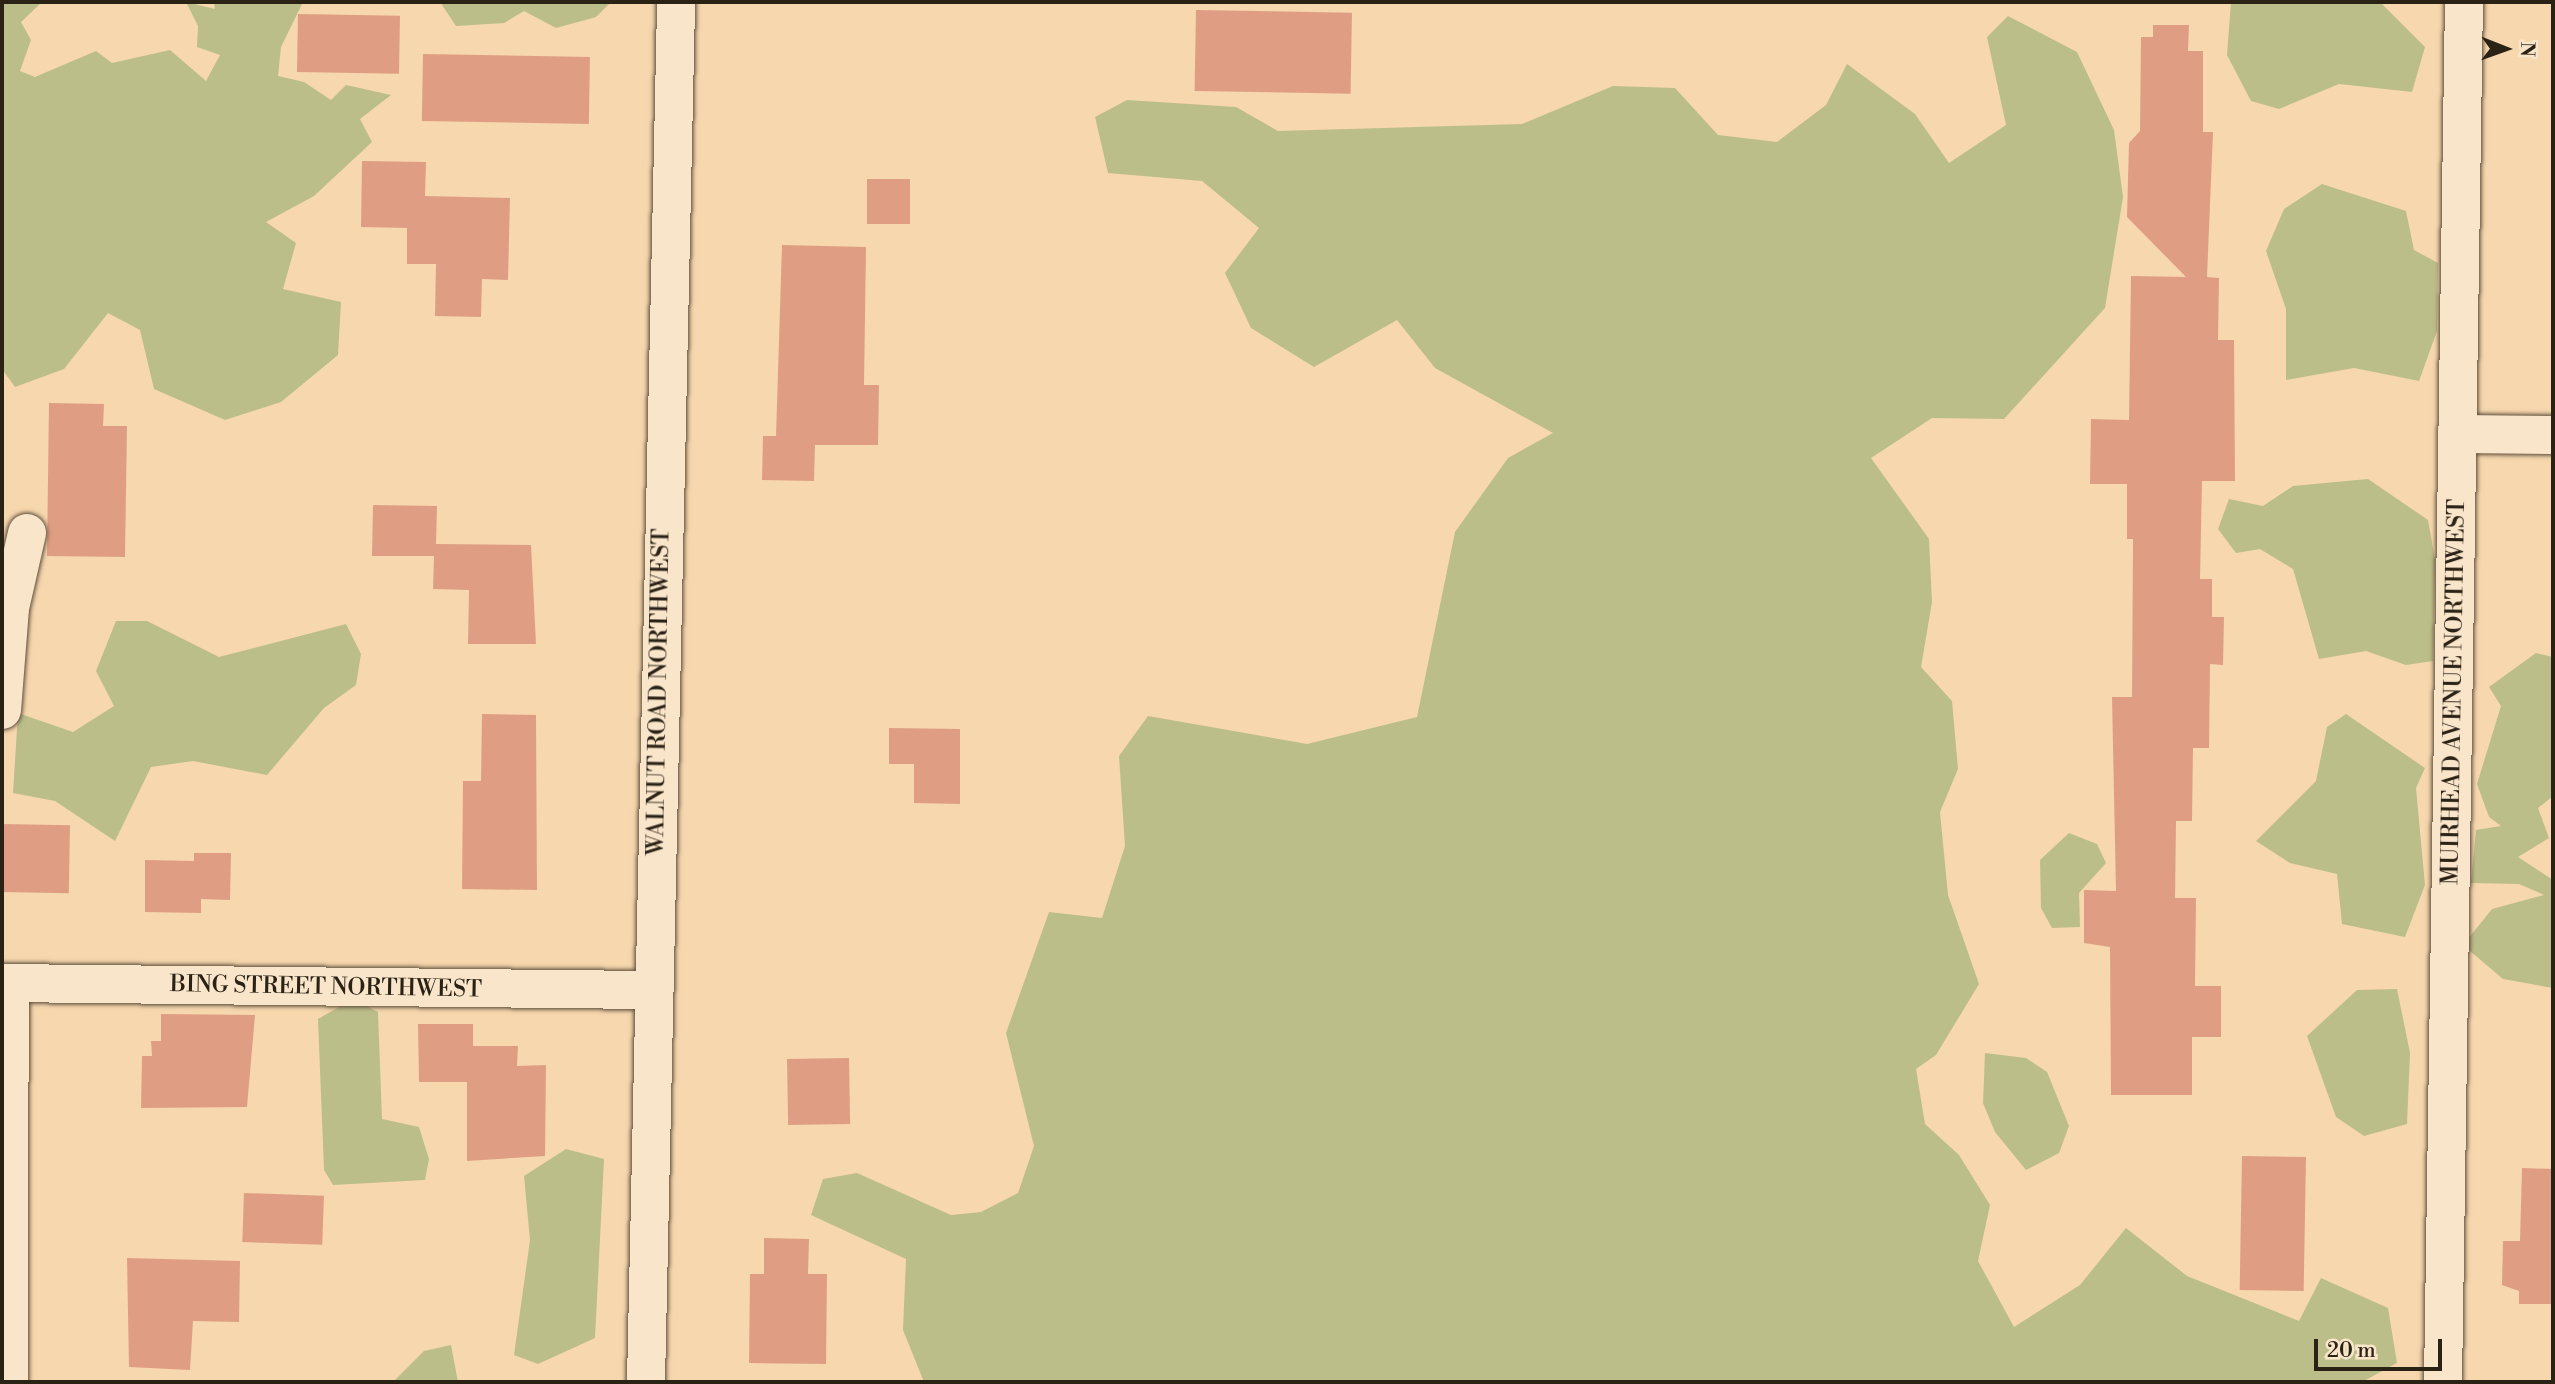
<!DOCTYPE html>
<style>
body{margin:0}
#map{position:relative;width:2555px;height:1384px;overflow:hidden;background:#f6d7ae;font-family:"Libre Bodoni",serif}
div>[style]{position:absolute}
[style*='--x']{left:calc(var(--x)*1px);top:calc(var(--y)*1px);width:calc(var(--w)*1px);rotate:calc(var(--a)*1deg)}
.green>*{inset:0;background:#bcbe8a}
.building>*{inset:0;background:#df9e84;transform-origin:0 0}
.roads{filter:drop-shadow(0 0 2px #5e4f3c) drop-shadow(0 0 2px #5e4f3c)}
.minor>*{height:38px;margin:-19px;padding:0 19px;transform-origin:19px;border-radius:19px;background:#f9e5ca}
span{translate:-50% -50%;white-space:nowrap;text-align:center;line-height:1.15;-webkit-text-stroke:5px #f9e5ca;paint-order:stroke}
.street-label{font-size:23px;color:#2b2216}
.frame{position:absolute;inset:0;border:4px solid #2b2216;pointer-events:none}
.north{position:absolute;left:2471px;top:14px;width:70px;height:70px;-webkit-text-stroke:5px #f9e5ca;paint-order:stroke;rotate:91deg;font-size:19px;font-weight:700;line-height:28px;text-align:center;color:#2b2216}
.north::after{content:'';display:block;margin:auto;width:24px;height:32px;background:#2b2216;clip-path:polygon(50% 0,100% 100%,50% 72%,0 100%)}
.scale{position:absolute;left:2314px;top:1339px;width:128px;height:32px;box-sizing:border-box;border:4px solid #2b2216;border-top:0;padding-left:9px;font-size:21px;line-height:24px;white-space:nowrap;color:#2b2216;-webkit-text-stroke:5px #f9e5ca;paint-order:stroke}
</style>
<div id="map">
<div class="green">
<i style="clip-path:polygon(2px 2px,42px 2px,21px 22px,31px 40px,20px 71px,35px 77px,96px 51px,112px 63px,170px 50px,206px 81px,220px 55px,197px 47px,198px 26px,186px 2px,215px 9px,214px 2px,303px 2px,281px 47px,278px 76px,304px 82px,331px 100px,346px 85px,391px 95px,360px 119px,372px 142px,314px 196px,266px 222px,296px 243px,283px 289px,341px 302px,338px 355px,281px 402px,225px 420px,154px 389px,140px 330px,108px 313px,64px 369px,15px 387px,2px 369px)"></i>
<i style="clip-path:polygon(440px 2px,611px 2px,596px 17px,556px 28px,524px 11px,504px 23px,456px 26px)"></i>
<i style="clip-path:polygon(2231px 2px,2380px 2px,2425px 47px,2412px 92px,2339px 84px,2279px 109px,2251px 101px,2227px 55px)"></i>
<i style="clip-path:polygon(2008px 16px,2077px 52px,2114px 130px,2123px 197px,2105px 308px,2004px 419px,1932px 418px,1871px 458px,1929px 539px,1932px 602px,1921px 667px,1952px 701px,1958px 769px,1940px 812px,1948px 895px,1979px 984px,1936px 1055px,1916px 1069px,1925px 1124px,1959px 1155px,1990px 1205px,1978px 1261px,2014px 1327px,2080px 1285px,2126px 1228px,2187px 1276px,2299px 1321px,2321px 1278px,2388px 1308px,2397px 1363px,2362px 1382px,924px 1382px,903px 1330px,906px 1259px,811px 1215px,823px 1179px,857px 1173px,951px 1215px,981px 1212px,1018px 1193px,1034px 1146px,1006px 1033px,1049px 912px,1102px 918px,1125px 846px,1119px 756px,1148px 716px,1307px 744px,1417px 717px,1455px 532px,1508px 458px,1553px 433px,1435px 368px,1397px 320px,1314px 367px,1251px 328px,1225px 273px,1259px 228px,1202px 181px,1108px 173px,1095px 117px,1127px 100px,1236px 107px,1278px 131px,1522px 124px,1613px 86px,1675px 88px,1718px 135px,1777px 142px,1826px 105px,1847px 64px,1915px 114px,1949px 163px,2006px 125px,1987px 37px)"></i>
<i style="clip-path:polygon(2322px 184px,2406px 211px,2414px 250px,2438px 263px,2437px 331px,2419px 381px,2354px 368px,2286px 380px,2286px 309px,2266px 251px,2284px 209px)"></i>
<i style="clip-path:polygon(2368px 479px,2428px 520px,2435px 559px,2433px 661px,2406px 665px,2366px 651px,2319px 659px,2293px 569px,2260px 549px,2236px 553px,2218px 529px,2229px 499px,2263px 506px,2293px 486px)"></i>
<i style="clip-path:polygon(116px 621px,147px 621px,219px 657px,346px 624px,361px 654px,356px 685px,324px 708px,267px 775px,193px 761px,151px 767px,115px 841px,55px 801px,13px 793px,18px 713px,73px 732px,114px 706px,96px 671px)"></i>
<i style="clip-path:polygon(2536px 653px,2553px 657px,2553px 796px,2538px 808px,2549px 838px,2518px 857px,2553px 880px,2553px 988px,2503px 979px,2463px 945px,2492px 909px,2544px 895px,2519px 884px,2471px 883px,2476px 830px,2501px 826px,2489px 817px,2477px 784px,2501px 706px,2489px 687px)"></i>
<i style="clip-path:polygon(2346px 714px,2425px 768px,2416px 788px,2425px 885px,2405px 937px,2342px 924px,2337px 874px,2290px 863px,2256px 841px,2316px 781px,2327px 727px)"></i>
<i style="clip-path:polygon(2069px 833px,2097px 844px,2106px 863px,2079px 893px,2080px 927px,2052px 928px,2041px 908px,2040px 860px)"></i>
<i style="clip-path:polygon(2397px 989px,2410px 1053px,2407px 1124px,2364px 1136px,2336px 1117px,2307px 1036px,2357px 990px)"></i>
<i style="clip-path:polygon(353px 999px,378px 1012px,382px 1119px,419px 1127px,429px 1159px,425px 1180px,333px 1185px,324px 1170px,318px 1019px)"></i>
<i style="clip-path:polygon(1985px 1053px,2026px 1058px,2047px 1072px,2069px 1126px,2059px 1153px,2026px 1170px,1995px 1132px,1983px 1103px)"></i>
<i style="clip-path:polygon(566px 1149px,604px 1159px,595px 1338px,538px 1364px,514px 1355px,530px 1240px,524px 1176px)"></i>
<i style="clip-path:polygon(451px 1345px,458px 1382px,393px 1382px,424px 1351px)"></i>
</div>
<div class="building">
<i style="left:1196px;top:10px;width:156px;height:81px;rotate:1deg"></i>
<i style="left:298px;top:14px;width:102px;height:58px;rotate:1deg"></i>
<i style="clip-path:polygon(2153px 25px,2189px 25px,2188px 51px,2203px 51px,2203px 132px,2213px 132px,2207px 277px,2219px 278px,2218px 340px,2234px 340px,2235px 481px,2202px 481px,2200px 579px,2212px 579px,2212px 617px,2224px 617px,2223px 665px,2210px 664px,2209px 748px,2193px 748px,2192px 821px,2176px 821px,2175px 898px,2196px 898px,2195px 986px,2221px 986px,2221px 1037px,2192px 1037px,2192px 1095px,2111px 1095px,2110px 947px,2084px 943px,2084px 890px,2116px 891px,2112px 697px,2132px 697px,2133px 539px,2127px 539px,2127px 484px,2090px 484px,2091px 419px,2129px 420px,2131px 276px,2186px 277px,2127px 217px,2129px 143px,2140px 131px,2141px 37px,2153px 37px)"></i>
<i style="left:423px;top:54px;width:167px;height:67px;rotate:1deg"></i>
<i style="clip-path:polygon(362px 161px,426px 162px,425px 196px,510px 198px,508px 280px,482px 279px,481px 317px,435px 316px,436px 264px,407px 264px,407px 228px,361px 227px)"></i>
<i style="left:867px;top:179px;width:43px;height:45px"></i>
<i style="clip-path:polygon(782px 245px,866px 247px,864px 385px,879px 385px,878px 445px,815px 445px,814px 481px,762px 480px,763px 436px,776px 436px)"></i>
<i style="clip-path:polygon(49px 403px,104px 404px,103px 426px,127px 426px,125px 557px,47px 556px)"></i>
<i style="clip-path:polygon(373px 505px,437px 506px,436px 544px,531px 545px,536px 644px,468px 644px,469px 590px,433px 589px,434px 556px,372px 556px)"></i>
<i style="clip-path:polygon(482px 714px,536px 715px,537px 890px,462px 889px,463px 781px,481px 781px)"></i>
<i style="clip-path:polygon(889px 728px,960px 729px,960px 804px,914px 803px,914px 764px,889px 764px)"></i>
<i style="left:2px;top:824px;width:68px;height:68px;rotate:1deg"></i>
<i style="clip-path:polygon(194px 853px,231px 853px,230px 900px,201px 899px,201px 913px,145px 912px,145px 860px,194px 861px)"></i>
<i style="clip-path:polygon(161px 1014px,255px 1015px,247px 1107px,141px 1108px,142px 1056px,152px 1056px,151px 1041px,161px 1041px)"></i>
<i style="clip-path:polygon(418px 1024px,473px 1024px,473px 1046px,518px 1046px,517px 1066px,546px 1065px,545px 1156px,467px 1161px,467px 1082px,419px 1082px)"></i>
<i style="left:849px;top:1058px;width:66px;height:62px;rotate:89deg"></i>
<i style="left:2242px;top:1156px;width:64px;height:134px;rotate:1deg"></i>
<i style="clip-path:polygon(2522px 1168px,2553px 1169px,2553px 1304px,2519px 1304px,2519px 1291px,2502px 1285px,2503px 1241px,2520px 1241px)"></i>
<i style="left:244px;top:1193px;width:80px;height:49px;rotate:2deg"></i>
<i style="clip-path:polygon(764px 1238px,809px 1239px,808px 1274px,827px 1274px,826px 1364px,749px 1363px,750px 1274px,764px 1274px)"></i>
<i style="clip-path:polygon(127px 1258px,240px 1261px,239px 1322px,193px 1321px,190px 1370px,129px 1367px)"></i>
</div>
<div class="roads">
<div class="minor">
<i style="--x:2458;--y:434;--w:95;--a:0.6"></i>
<i style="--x:2;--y:710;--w:102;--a:-85.5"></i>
<i style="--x:10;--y:608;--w:77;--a:-77.2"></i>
<i style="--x:2;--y:983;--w:649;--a:0.62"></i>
<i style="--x:9;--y:1382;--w:398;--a:-89.9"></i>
<i style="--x:646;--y:1382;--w:1380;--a:-88.75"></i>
<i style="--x:2443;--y:1382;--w:1380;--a:-89.13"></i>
</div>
</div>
<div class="street-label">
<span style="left:659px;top:692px;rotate:-89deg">WALNUT ROAD NORTHWEST</span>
<span style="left:2454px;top:692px;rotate:-89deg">MUIRHEAD AVENUE NORTHWEST</span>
<span style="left:326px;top:987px;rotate:1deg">BING STREET NORTHWEST</span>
</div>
<div class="frame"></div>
<div class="north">N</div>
<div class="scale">20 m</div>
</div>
